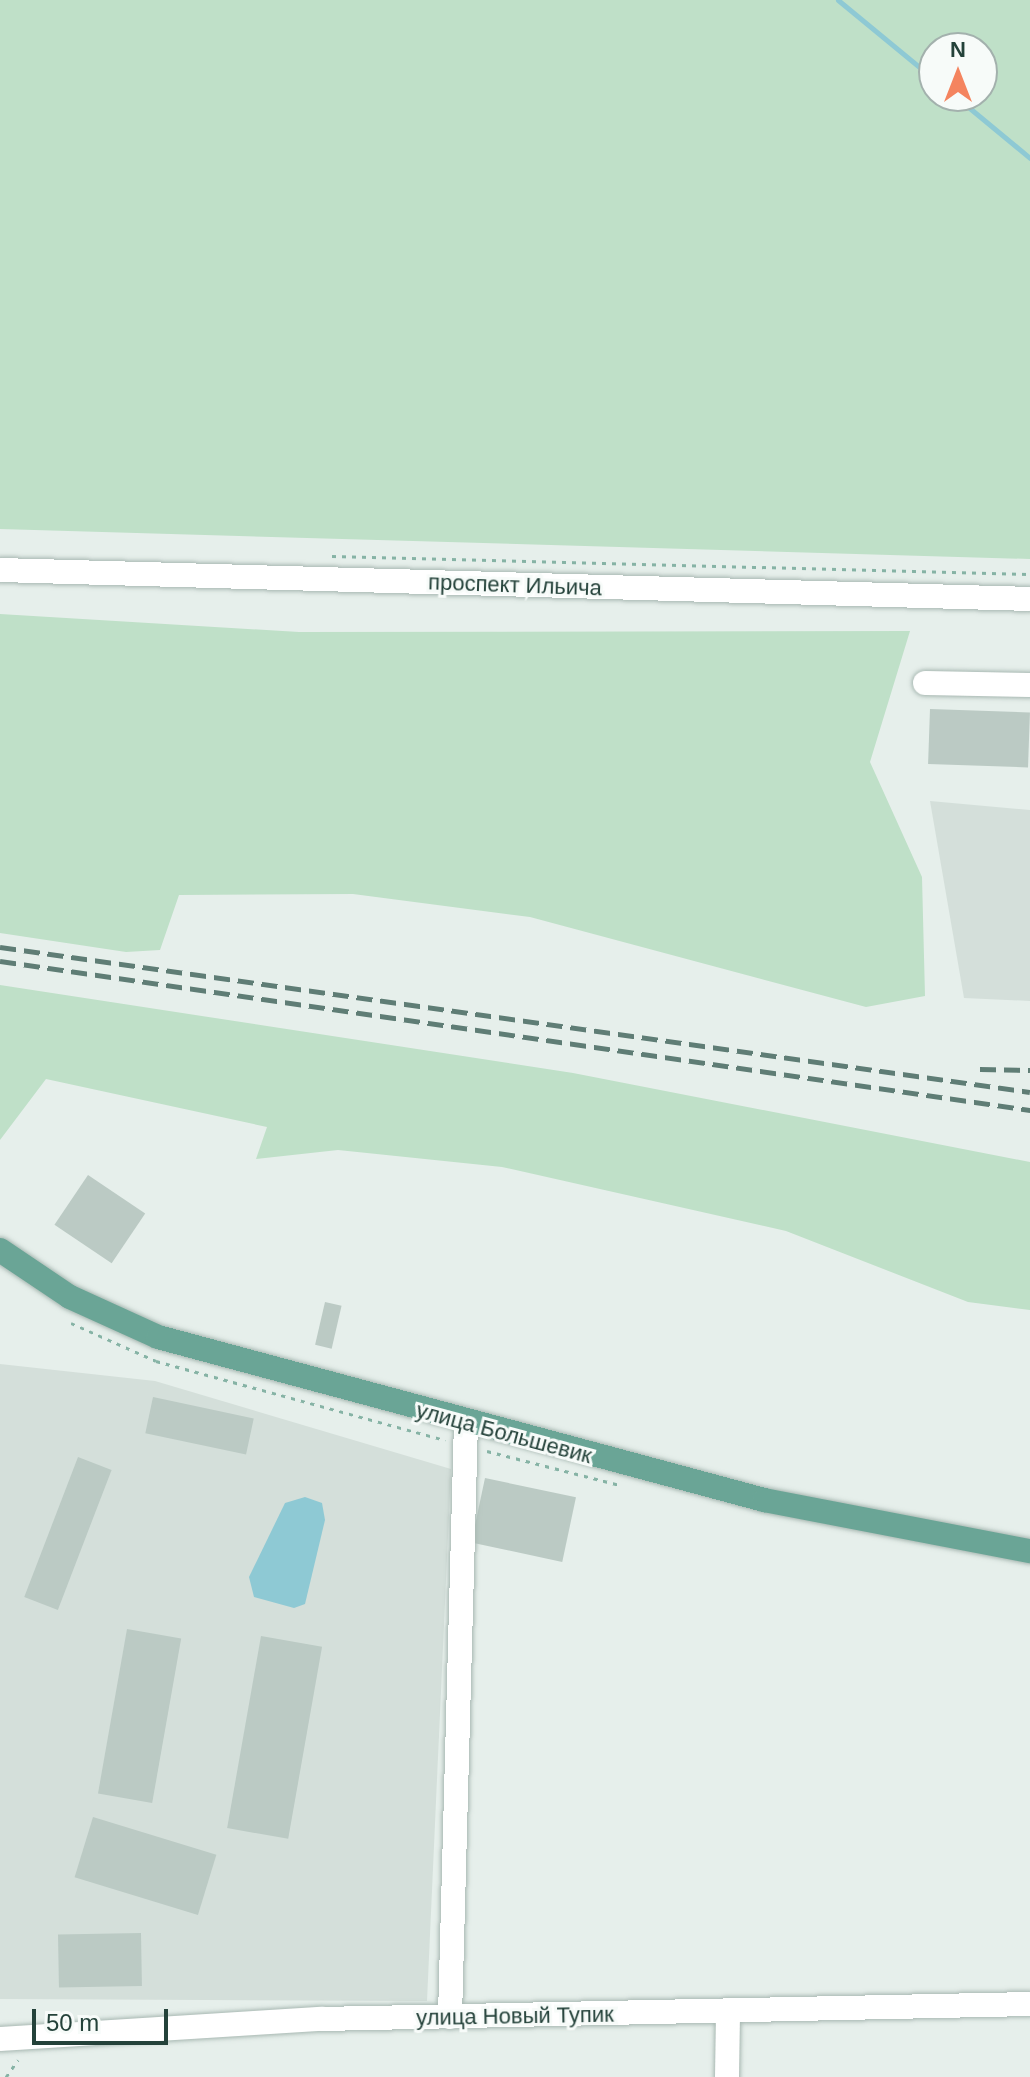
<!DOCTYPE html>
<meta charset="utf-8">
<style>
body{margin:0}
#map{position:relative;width:1030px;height:2077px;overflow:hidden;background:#e6efeb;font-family:Arial,sans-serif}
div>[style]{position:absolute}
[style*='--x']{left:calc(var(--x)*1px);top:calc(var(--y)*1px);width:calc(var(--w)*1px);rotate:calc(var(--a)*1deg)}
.built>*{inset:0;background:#d4dfda}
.green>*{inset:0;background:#bfe0c8}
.water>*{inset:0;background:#8ec9d4}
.stream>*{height:5px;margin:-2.5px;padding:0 2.5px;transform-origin:2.5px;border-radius:2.5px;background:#8ec9d4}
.building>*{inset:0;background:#bbcac4;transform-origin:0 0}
.path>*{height:3px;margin-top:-1.5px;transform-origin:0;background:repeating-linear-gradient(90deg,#86b3a5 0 4px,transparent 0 10px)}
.roads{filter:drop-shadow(0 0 2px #a8b8b2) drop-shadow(0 0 2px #a8b8b2)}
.minor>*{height:24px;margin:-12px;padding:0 12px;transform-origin:12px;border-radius:12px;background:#fff}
.major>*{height:24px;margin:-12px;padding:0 12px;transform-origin:12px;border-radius:12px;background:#6aa596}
.rail>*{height:5px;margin-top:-2.5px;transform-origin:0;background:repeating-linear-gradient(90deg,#5f7d75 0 16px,transparent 0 24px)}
span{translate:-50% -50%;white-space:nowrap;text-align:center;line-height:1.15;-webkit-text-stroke:6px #f7fbf9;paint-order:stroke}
.street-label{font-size:22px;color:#24423a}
.north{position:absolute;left:918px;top:32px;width:80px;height:80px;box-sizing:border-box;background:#f7fbf9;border:2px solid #a3b1ad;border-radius:50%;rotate:0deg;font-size:22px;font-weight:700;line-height:32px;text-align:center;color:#24423a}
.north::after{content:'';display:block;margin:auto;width:28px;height:36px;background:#f4845f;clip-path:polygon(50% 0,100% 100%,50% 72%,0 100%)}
.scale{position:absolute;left:32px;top:2009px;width:136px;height:36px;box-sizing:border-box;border:4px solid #24423a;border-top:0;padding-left:10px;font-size:24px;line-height:28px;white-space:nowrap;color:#24423a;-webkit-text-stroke:6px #f7fbf9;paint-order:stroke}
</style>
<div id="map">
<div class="built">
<i style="clip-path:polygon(930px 801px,1030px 810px,1030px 1001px,964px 998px)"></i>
<i style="clip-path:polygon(0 1364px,155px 1381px,451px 1469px,427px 2001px,0 1999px)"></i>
</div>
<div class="green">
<i style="clip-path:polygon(evenodd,0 0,1030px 0,1030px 559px,0 529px,0 0,934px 48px,982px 48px,982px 96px,934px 96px,934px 48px)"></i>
<i style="clip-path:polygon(0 614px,299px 632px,910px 631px,870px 762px,922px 877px,925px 996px,866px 1007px,530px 917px,353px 894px,179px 895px,160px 950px,126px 952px,0 933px)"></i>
<i style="clip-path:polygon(0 985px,573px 1073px,1030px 1162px,1030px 1310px,968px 1302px,786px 1231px,502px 1167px,338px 1150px,256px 1159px,267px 1127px,46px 1079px,0 1140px)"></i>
</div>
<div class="water">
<i style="clip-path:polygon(305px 1497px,322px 1503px,325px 1520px,305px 1604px,294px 1608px,254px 1597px,249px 1577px,285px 1503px)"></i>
</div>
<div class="stream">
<i style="--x:838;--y:0;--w:124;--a:39.5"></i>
<i style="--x:955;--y:96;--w:97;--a:39.6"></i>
</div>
<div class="building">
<i style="left:930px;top:709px;width:100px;height:55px;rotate:2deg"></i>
<i style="left:88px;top:1175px;width:69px;height:60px;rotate:34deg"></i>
<i style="left:325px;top:1302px;width:17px;height:44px;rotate:13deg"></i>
<i style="left:153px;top:1397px;width:103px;height:37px;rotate:12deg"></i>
<i style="left:78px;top:1457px;width:36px;height:150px;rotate:21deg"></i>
<i style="left:485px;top:1478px;width:93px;height:66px;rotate:12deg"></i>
<i style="left:127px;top:1629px;width:55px;height:167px;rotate:10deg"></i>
<i style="left:261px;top:1636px;width:62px;height:195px;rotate:10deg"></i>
<i style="left:93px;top:1817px;width:129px;height:63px;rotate:17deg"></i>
<i style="left:141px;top:1933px;width:53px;height:83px;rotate:89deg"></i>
</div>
<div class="path">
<i style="--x:332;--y:556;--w:698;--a:1.48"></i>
<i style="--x:71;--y:1323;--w:93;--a:24.1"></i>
<i style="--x:156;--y:1361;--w:300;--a:15.3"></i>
<i style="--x:487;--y:1451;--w:136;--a:14.4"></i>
<i style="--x:6;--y:2077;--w:21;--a:-55"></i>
</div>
<div class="roads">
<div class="minor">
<i style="--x:0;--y:570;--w:1030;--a:1.61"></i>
<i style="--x:925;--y:683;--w:105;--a:1.1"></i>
<i style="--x:450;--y:2017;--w:594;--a:-88.46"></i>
<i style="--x:0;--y:2039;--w:322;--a:-3.6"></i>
<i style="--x:321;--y:2019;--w:709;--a:-1.21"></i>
<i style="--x:727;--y:2077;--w:66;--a:-89.1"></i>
</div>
<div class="major">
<i style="--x:0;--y:1250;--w:84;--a:33.9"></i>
<i style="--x:70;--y:1297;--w:97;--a:24.4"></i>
<i style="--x:158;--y:1337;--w:628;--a:15.05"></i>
<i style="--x:764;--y:1500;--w:271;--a:10.9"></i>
</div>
</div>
<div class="rail">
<i style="--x:0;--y:947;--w:1040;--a:8.01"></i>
<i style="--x:0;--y:961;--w:1041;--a:8.23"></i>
<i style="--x:980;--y:1069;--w:50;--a:1.1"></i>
</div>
<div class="street-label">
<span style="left:515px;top:585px;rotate:2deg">проспект Ильича</span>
<span style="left:504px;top:1433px;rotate:15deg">улица Большевик</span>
<span style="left:515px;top:2016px;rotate:-1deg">улица Новый Тупик</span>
</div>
<div class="north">N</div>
<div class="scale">50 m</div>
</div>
